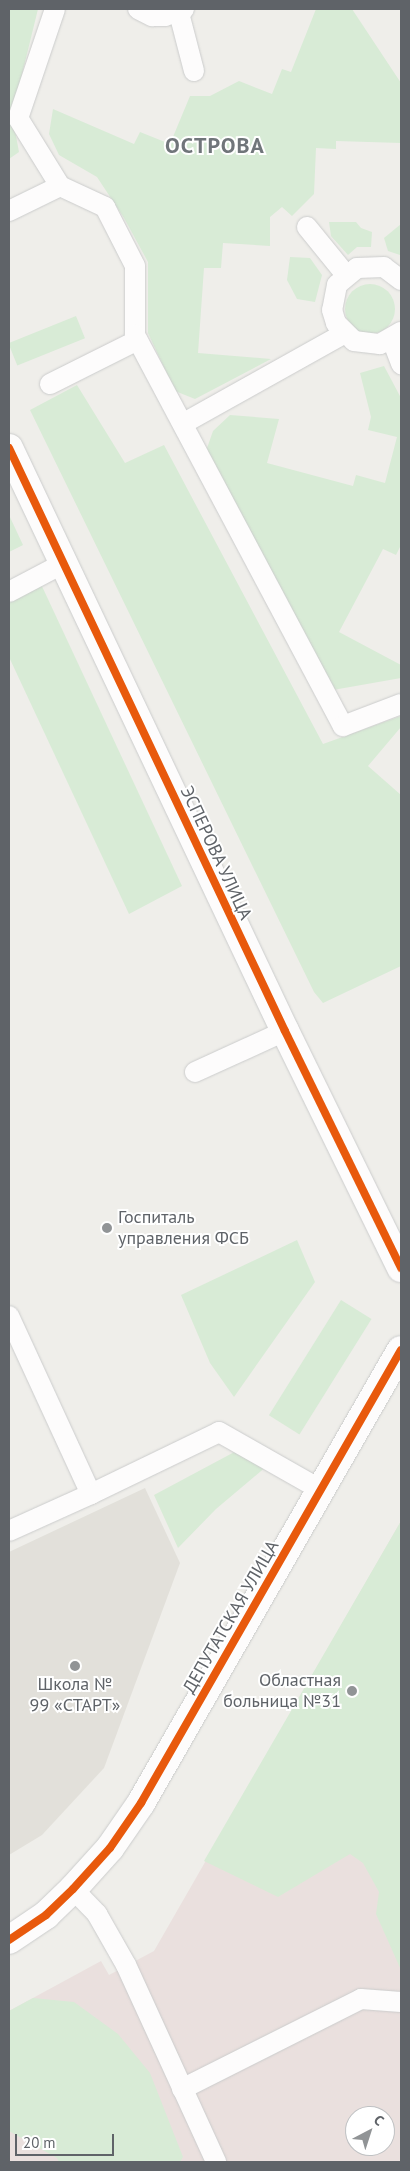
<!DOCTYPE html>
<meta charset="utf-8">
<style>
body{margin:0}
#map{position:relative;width:410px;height:2171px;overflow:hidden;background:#efeeea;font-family:"PT Sans",sans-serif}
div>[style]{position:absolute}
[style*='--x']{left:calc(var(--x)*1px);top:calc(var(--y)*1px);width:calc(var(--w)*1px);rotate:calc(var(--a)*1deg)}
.education>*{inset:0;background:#e2e0da}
.medical>*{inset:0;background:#eae0de}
.green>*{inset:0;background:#d8ebd6;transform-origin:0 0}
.round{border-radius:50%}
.roads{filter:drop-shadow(0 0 1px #cbcccc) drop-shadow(0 0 1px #cbcccc)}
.lane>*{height:20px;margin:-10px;padding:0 10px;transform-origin:10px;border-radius:10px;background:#fdfcfc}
.street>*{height:28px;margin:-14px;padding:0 14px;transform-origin:14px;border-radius:14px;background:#fdfcfc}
.cycleway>*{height:8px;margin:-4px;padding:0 4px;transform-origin:4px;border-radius:4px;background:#e8590c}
.dots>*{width:14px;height:14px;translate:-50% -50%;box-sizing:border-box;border:2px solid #fff;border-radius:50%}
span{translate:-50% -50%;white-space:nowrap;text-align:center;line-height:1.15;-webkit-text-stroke:4px #fff;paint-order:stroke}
.street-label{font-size:18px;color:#5f6368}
.poi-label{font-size:18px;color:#5f6368}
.left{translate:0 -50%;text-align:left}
.right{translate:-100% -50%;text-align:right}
.district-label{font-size:22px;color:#70757a;font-weight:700;letter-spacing:1px}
.frame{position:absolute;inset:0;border:10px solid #5f6368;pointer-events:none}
.north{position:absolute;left:345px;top:2106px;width:50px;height:50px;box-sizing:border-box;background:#fff;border:1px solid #bfc1c3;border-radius:50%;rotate:40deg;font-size:14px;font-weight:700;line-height:20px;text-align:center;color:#5f6368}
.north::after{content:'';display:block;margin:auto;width:18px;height:22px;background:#919496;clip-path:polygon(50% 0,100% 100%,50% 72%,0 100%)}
.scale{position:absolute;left:15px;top:2134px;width:99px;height:22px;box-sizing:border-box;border:2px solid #5f6368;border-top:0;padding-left:6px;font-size:15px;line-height:18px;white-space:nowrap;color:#5f6368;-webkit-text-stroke:4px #fff;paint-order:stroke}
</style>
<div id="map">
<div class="education">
<i style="clip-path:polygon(145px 1488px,180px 1563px,104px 1768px,42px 1835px,9px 1855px,9px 1552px)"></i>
</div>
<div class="medical">
<i style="clip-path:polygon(evenodd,401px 1521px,401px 2162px,9px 2162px,9px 2011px,101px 1961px,109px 1975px,154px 1951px,401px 1521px,355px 2116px,385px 2116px,385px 2146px,355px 2146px,355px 2116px)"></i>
</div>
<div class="green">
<i style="clip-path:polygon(9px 9px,38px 9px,12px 115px,19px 152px,9px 159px)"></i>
<i style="clip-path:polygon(316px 9px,352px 9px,401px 83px,401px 143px,336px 141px,336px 149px,316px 148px,314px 194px,292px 216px,282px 207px,270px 217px,270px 246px,223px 243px,221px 268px,204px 268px,198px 353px,271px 359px,195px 399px,175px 391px,148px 333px,148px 262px,124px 218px,97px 177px,59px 155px,49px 134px,53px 109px,134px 144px,140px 132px,170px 144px,190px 96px,210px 96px,239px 81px,272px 94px,282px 69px,291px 72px)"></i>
<i style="clip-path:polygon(329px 222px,356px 222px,361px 228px,372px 232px,371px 247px,357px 247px,348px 255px,331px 236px)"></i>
<i style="clip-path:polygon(401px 224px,401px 254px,400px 255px,388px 251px,384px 238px)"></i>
<i style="clip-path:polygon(290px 257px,310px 258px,322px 275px,315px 302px,297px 299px,287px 280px)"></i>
<i class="round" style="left:345px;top:284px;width:50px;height:50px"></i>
<i style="left:76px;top:316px;width:24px;height:73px;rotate:68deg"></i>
<i style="clip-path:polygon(384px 366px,401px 398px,401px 545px,396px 555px,383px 549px,339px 632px,401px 665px,401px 678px,333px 690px,206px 451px,213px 431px,230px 415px,279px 419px,267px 463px,353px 486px,356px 475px,385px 483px,397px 437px,368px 430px,371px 417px,360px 373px)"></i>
<i style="clip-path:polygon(77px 385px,125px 463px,164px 445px,323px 744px,401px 716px,401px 727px,368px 766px,401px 795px,401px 966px,323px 1003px,314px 992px,30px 410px)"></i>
<i style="clip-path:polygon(9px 515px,23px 545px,9px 552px)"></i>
<i style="clip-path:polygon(40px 582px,182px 886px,129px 914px,9px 657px,9px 598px)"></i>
<i style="clip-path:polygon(297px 1240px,315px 1282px,234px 1397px,210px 1363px,181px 1295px)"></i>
<i style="left:341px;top:1300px;width:36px;height:136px;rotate:32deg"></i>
<i style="clip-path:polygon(240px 1449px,267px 1466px,216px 1509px,178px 1548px,154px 1495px)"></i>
<i style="clip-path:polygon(401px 1521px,401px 1970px,376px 1914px,379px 1892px,363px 1863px,350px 1854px,278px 1897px,204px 1861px)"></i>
<i style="clip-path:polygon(33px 1998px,74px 2002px,118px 2034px,150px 2073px,183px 2157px,180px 2162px,59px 2162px,57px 2158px,9px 2131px,9px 2011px)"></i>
</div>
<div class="roads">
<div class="lane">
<i style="--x:55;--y:9;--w:115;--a:108.7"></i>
<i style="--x:18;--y:118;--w:80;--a:58.3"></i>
<i style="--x:60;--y:186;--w:50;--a:25"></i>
<i style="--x:105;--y:207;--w:66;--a:63"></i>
<i style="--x:135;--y:266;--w:69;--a:90"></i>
<i style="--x:135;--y:335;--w:443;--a:62"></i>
<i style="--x:343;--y:726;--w:62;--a:-20.8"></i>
<i style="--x:138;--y:9;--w:16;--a:27"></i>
<i style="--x:152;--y:16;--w:13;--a:0"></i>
<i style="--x:165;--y:16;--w:20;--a:-20"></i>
<i style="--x:179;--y:13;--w:60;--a:75.5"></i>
<i style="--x:9;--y:211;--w:57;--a:-26.1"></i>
<i style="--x:307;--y:227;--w:62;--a:50.9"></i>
<i style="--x:401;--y:280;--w:21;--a:-143"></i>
<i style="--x:384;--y:267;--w:27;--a:178"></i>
<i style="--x:357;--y:268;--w:26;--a:140"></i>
<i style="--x:337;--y:285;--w:25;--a:101"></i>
<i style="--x:332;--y:310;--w:14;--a:73"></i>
<i style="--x:336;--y:323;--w:25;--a:45"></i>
<i style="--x:354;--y:341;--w:26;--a:7"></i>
<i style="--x:380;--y:344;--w:24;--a:-30"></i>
<i style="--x:392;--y:340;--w:26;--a:69"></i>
<i style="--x:50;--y:384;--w:98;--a:-26.6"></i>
<i style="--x:184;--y:423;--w:182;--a:-29.2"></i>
<i style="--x:9;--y:592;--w:60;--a:-27.8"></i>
<i style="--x:195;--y:1072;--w:99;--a:-24.5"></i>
<i style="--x:9;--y:1316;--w:196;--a:65.3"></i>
<i style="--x:91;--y:1494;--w:142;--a:-25.8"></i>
<i style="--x:219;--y:1432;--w:117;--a:29.6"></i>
<i style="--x:9;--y:1531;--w:90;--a:-24.3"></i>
<i style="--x:73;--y:1889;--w:35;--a:46"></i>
<i style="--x:97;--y:1914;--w:59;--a:60.4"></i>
<i style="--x:126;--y:1965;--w:217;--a:65.4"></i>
<i style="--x:182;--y:2089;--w:200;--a:-26.7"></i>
<i style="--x:361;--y:1999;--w:40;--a:4.3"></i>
</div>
<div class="street">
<i style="--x:9;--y:448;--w:645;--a:64.67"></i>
<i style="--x:285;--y:1031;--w:264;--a:63.9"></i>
<i style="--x:9;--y:1940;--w:45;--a:-34"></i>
<i style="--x:46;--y:1915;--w:37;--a:-44"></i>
<i style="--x:73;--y:1889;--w:55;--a:-47.9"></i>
<i style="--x:110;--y:1848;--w:55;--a:-55.4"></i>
<i style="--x:141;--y:1803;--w:522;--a:-60.15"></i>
</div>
</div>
<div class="cycleway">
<i style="--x:9;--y:448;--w:645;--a:64.67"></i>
<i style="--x:285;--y:1031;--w:264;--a:63.9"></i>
<i style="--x:9;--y:1940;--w:45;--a:-34"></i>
<i style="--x:46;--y:1915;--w:37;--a:-44"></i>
<i style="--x:73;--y:1889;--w:55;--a:-47.9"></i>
<i style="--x:110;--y:1848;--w:55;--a:-55.4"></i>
<i style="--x:141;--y:1803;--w:522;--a:-60.15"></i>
</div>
<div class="dots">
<i style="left:107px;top:1228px;background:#919496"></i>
<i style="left:75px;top:1666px;background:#919496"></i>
<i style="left:352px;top:1691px;background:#919496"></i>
</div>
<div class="street-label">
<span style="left:216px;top:853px;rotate:65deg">ЭСПЕРОВА УЛИЦА</span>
<span style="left:231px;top:1617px;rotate:-60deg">ДЕПУТАТСКАЯ УЛИЦА</span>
</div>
<div class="poi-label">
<span class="left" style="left:118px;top:1228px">Госпиталь<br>управления ФСБ</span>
<span class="right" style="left:341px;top:1691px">Областная<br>больница №31</span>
<span style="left:75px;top:1695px">Школа №<br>99 «СТАРТ»</span>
</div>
<div class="district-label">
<span style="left:215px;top:146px">ОСТРОВА</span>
</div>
<div class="frame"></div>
<div class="north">С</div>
<div class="scale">20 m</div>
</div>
